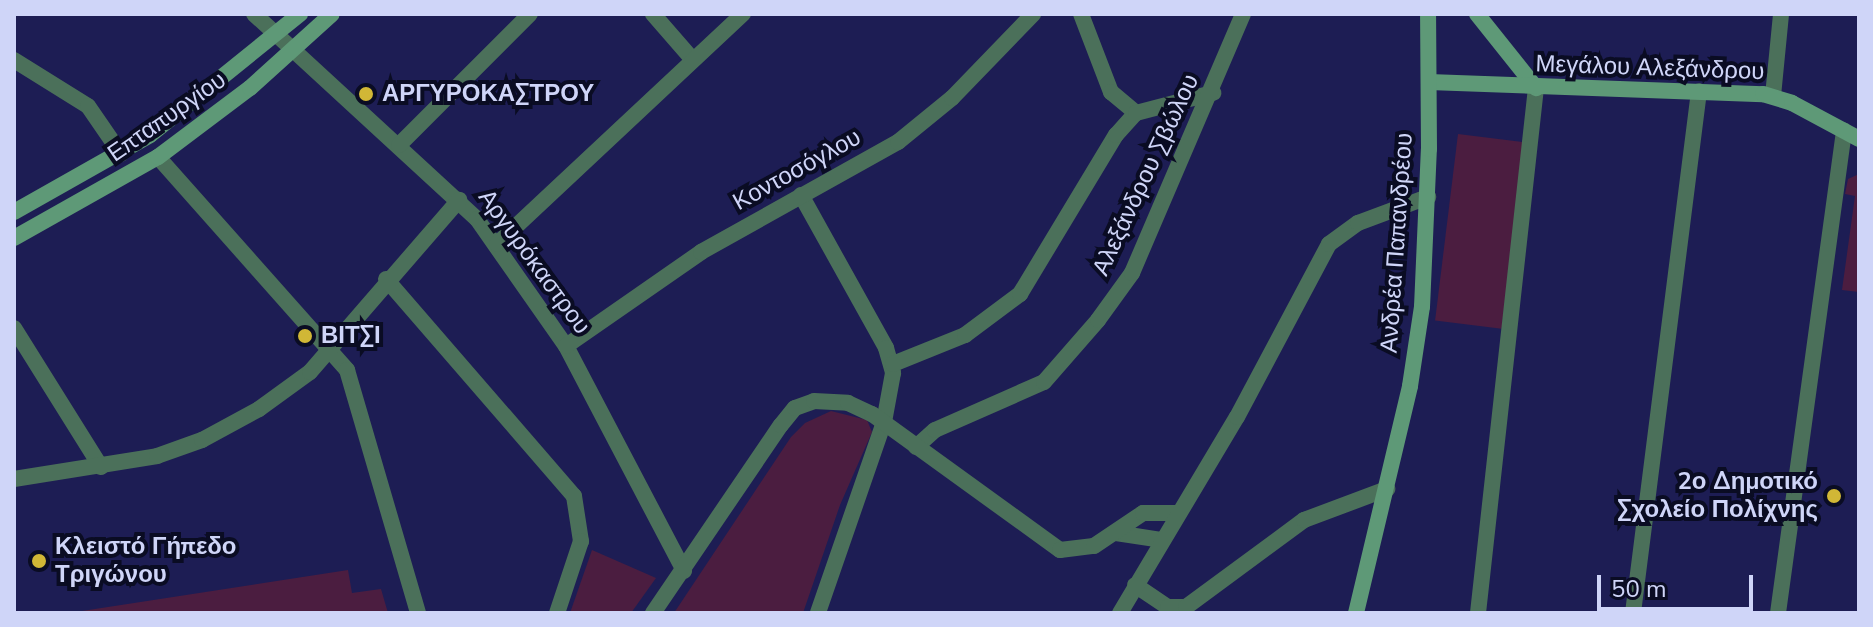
<!DOCTYPE html>
<meta charset="utf-8">
<style>
body{margin:0}
#map{position:relative;width:1873px;height:627px;overflow:hidden;background:#1d1d54;font-family:"Nunito Sans",sans-serif}
div>[style]{position:absolute}
[style*='--x']{left:calc(var(--x)*1px);top:calc(var(--y)*1px);width:calc(var(--w)*1px);rotate:calc(var(--a)*1deg)}
.green>*{inset:0;background:#4b1d40;transform-origin:0 0}
.street>*{height:16px;margin:-8px;padding:0 8px;transform-origin:8px;border-radius:8px;background:#4b705a}
.secondary>*{height:16px;margin:-8px;padding:0 8px;transform-origin:8px;border-radius:8px;background:#5e9977}
.dots>*{width:22px;height:22px;translate:-50% -50%;box-sizing:border-box;border:4px solid #0a0c23;border-radius:50%}
span{translate:-50% -50%;white-space:nowrap;text-align:center;line-height:1.15;-webkit-text-stroke:8px #0a0c23;paint-order:stroke}
.street-label{font-size:24px;color:#cfd5f8}
.poi-label{font-size:24px;color:#cfd5f8;font-weight:700}
.left{translate:0 -50%;text-align:left}
.right{translate:-100% -50%;text-align:right}
.frame{position:absolute;inset:0;border:16px solid #cfd5f8;pointer-events:none}
.scale{position:absolute;left:1597px;top:575px;width:156px;height:36px;box-sizing:border-box;border:4px solid #cfd5f8;border-top:0;padding-left:10px;font-size:24px;line-height:28px;white-space:nowrap;color:#cfd5f8;-webkit-text-stroke:6px #0a0c23;paint-order:stroke}
</style>
<div id="map">
<div class="green">
<i style="left:1458px;top:134px;width:67px;height:188px;rotate:7deg"></i>
<i style="clip-path:polygon(1859px 174px,1859px 292px,1842px 290px,1855px 196px,1845px 194px,1848px 179px)"></i>
<i style="clip-path:polygon(831px 411px,867px 420px,872px 432px,840px 505px,803px 613px,674px 613px,791px 437px,805px 423px)"></i>
<i style="clip-path:polygon(592px 550px,656px 578px,631px 613px,570px 613px)"></i>
<i style="clip-path:polygon(348px 570px,352px 593px,381px 589px,388px 613px,69px 613px)"></i>
</div>
<div class="street">
<i style="--x:254;--y:14;--w:303;--a:42.6"></i>
<i style="--x:477;--y:219;--w:155;--a:55"></i>
<i style="--x:566;--y:346;--w:254;--a:62.3"></i>
<i style="--x:653;--y:14;--w:61;--a:49"></i>
<i style="--x:1081;--y:14;--w:84;--a:69"></i>
<i style="--x:1111;--y:92;--w:33;--a:40"></i>
<i style="--x:14;--y:60;--w:87;--a:31.9"></i>
<i style="--x:88;--y:106;--w:58;--a:55.5"></i>
<i style="--x:1773;--y:96;--w:82;--a:-84.4"></i>
<i style="--x:399;--y:145;--w:185;--a:-45"></i>
<i style="--x:158;--y:157;--w:285;--a:48.4"></i>
<i style="--x:347;--y:370;--w:253;--a:73.7"></i>
<i style="--x:801;--y:195;--w:175;--a:60.9"></i>
<i style="--x:886;--y:348;--w:26;--a:74"></i>
<i style="--x:893;--y:373;--w:50;--a:100.4"></i>
<i style="--x:884;--y:422;--w:202;--a:109.1"></i>
<i style="--x:497;--y:244;--w:337;--a:-43.1"></i>
<i style="--x:386;--y:279;--w:287;--a:49.1"></i>
<i style="--x:574;--y:496;--w:46;--a:81.2"></i>
<i style="--x:581;--y:541;--w:76;--a:108.4"></i>
<i style="--x:14;--y:328;--w:164;--a:58"></i>
<i style="--x:566;--y:346;--w:165;--a:-34.8"></i>
<i style="--x:701;--y:252;--w:226;--a:-29.2"></i>
<i style="--x:898;--y:142;--w:70;--a:-39.2"></i>
<i style="--x:952;--y:98;--w:117;--a:-46"></i>
<i style="--x:893;--y:364;--w:78;--a:-21.9"></i>
<i style="--x:965;--y:335;--w:69;--a:-36.7"></i>
<i style="--x:1020;--y:294;--w:186;--a:-58.9"></i>
<i style="--x:1116;--y:135;--w:30;--a:-48"></i>
<i style="--x:1136;--y:113;--w:80;--a:-14.6"></i>
<i style="--x:916;--y:447;--w:25;--a:-42"></i>
<i style="--x:935;--y:430;--w:119;--a:-23.8"></i>
<i style="--x:1044;--y:382;--w:82;--a:-48.9"></i>
<i style="--x:1098;--y:320;--w:58;--a:-54.1"></i>
<i style="--x:1132;--y:273;--w:282;--a:-66.8"></i>
<i style="--x:14;--y:479;--w:145;--a:-9.1"></i>
<i style="--x:157;--y:456;--w:48;--a:-19.6"></i>
<i style="--x:202;--y:440;--w:65;--a:-28.5"></i>
<i style="--x:259;--y:409;--w:63;--a:-36"></i>
<i style="--x:310;--y:372;--w:228;--a:-49.1"></i>
<i style="--x:1116;--y:533;--w:47;--a:8.7"></i>
<i style="--x:1135;--y:585;--w:40;--a:34"></i>
<i style="--x:1168;--y:607;--w:18;--a:0"></i>
<i style="--x:1186;--y:607;--w:147;--a:-36.4"></i>
<i style="--x:1304;--y:520;--w:89;--a:-20.5"></i>
<i style="--x:653;--y:613;--w:227;--a:-55.8"></i>
<i style="--x:781;--y:425;--w:22;--a:-51"></i>
<i style="--x:795;--y:408;--w:20;--a:-20"></i>
<i style="--x:814;--y:401;--w:34;--a:3"></i>
<i style="--x:848;--y:403;--w:26;--a:25"></i>
<i style="--x:872;--y:414;--w:232;--a:35.9"></i>
<i style="--x:1060;--y:550;--w:34;--a:-7"></i>
<i style="--x:1094;--y:546;--w:59;--a:-34"></i>
<i style="--x:1143;--y:513;--w:35;--a:0"></i>
<i style="--x:1120;--y:613;--w:228;--a:-59.2"></i>
<i style="--x:1237;--y:417;--w:196;--a:-62"></i>
<i style="--x:1329;--y:244;--w:36;--a:-36"></i>
<i style="--x:1358;--y:223;--w:75;--a:-20.4"></i>
<i style="--x:1478;--y:613;--w:528;--a:-83.7"></i>
<i style="--x:1633;--y:613;--w:526;--a:-82.79"></i>
<i style="--x:1778;--y:613;--w:487;--a:-82.2"></i>
</div>
<div class="secondary">
<i style="--x:1477;--y:14;--w:95;--a:51.4"></i>
<i style="--x:1429;--y:82;--w:334;--a:2.1"></i>
<i style="--x:1763;--y:94;--w:30;--a:17"></i>
<i style="--x:1792;--y:103;--w:76;--a:28.2"></i>
<i style="--x:14;--y:212;--w:156;--a:-29.5"></i>
<i style="--x:150;--y:135;--w:193;--a:-38.9"></i>
<i style="--x:14;--y:238;--w:165;--a:-29.4"></i>
<i style="--x:158;--y:157;--w:115;--a:-36.9"></i>
<i style="--x:250;--y:88;--w:110;--a:-42.1"></i>
<i style="--x:1356;--y:613;--w:233;--a:-76.6"></i>
<i style="--x:1410;--y:386;--w:80;--a:-81.4"></i>
<i style="--x:1422;--y:307;--w:158;--a:-87.5"></i>
<i style="--x:1429;--y:149;--w:135;--a:-90.4"></i>
</div>
<div class="dots">
<i style="left:366px;top:94px;background:#d1b736"></i>
<i style="left:305px;top:336px;background:#d1b736"></i>
<i style="left:1834px;top:496px;background:#d1b736"></i>
<i style="left:39px;top:561px;background:#d1b736"></i>
</div>
<div class="street-label">
<span style="left:1650px;top:68px;rotate:2deg">Μεγάλου Αλεξάνδρου</span>
<span style="left:167px;top:117px;rotate:-35deg">Επταπυργίου</span>
<span style="left:797px;top:170px;rotate:-29deg">Κοντοσόγλου</span>
<span style="left:1146px;top:175px;rotate:-65deg">Αλεξάνδρου Σβώλου</span>
<span style="left:1397px;top:243px;rotate:-86deg">Ανδρέα Παπανδρέου</span>
<span style="left:534px;top:262px;rotate:54deg">Αργυρόκαστρου</span>
</div>
<div class="poi-label">
<span class="left" style="left:382px;top:94px">ΑΡΓΥΡΟΚΑΣΤΡΟΥ</span>
<span class="left" style="left:321px;top:336px">ΒΙΤΣΙ</span>
<span class="right" style="left:1818px;top:496px">2ο Δημοτικό<br>Σχολείο Πολίχνης</span>
<span class="left" style="left:55px;top:561px">Κλειστό Γήπεδο<br>Τριγώνου</span>
</div>
<div class="frame"></div>
<div class="scale">50 m</div>
</div>
